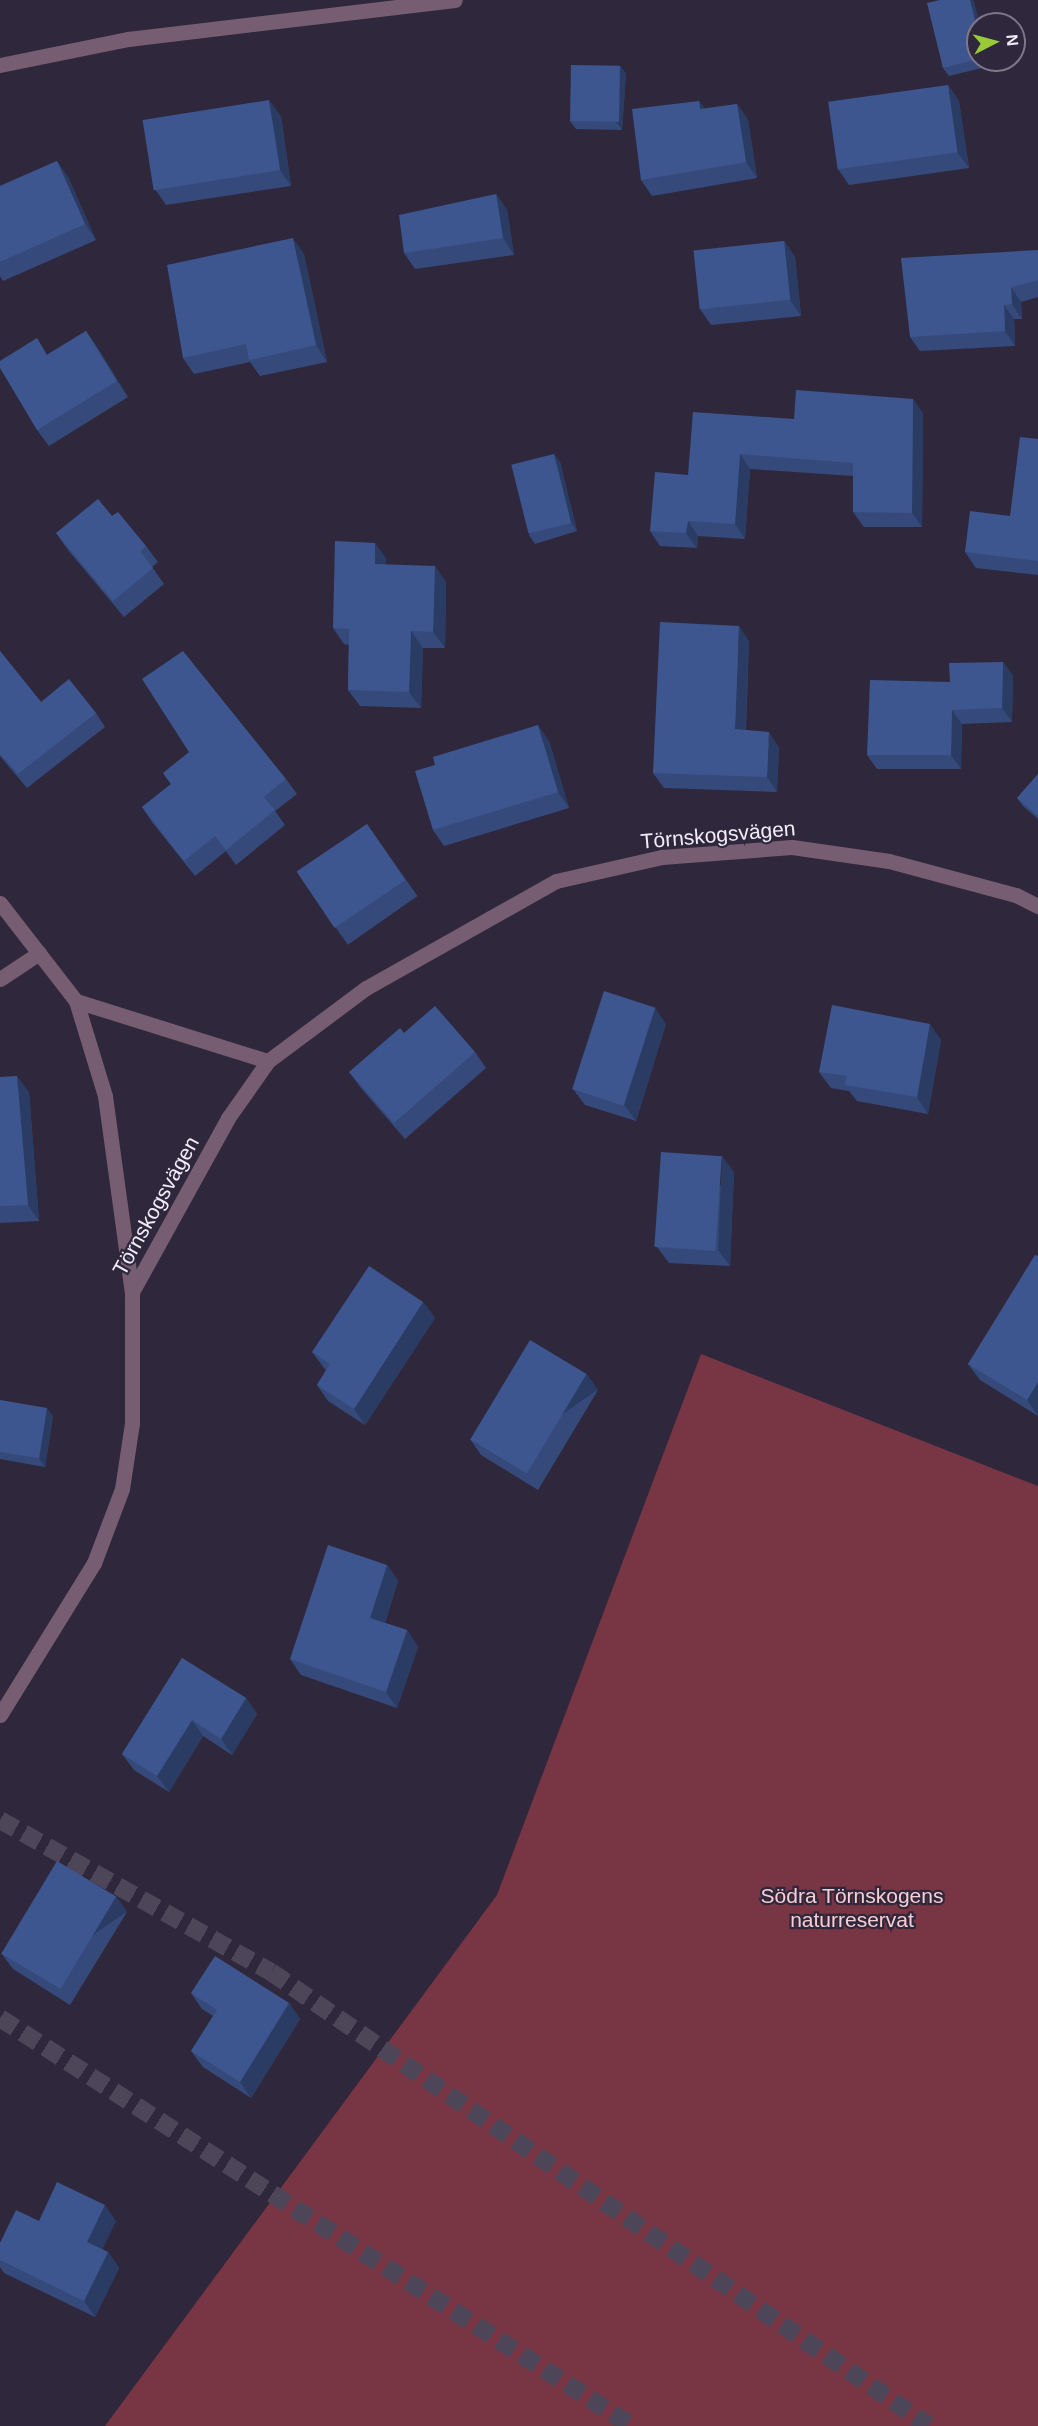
<!DOCTYPE html>
<meta charset="utf-8">
<style>
body{margin:0}
#map{position:relative;width:1038px;height:2426px;overflow:hidden;background:#2f283c;font-family:Helvetica,sans-serif}
div>[style]{position:absolute}
[style*='--x']{left:calc(var(--x)*1px);top:calc(var(--y)*1px);width:calc(var(--w)*1px);rotate:calc(var(--a)*1deg)}
.green>*{inset:0;background:#783543}
.motorway-tunnel>*{height:18px;margin-top:-9px;transform-origin:0;background:repeating-linear-gradient(90deg,#4c4658 0 18px,transparent 0 27px)}
.service>*{height:15px;margin:-7.5px;padding:0 7.5px;transform-origin:7.5px;border-radius:7.5px;background:#775d71}
.minor>*{height:15px;margin:-7.5px;padding:0 7.5px;transform-origin:7.5px;border-radius:7.5px;background:#775d71}
.wall>*{inset:0;background:#354a7b;transform-origin:0 0}
.shaded-wall>*{inset:0;background:#2b3c64;transform-origin:0 0}
.building>*{inset:0;background:#3e568f;transform-origin:0 0}
span{translate:-50% -50%;white-space:nowrap;text-align:center;line-height:1.15;-webkit-text-stroke:4.5px #2f283c;paint-order:stroke}
.street-label{font-size:21px;color:#f1edfa}
.park-label{font-size:21px;color:#facdd3}
.north{position:absolute;left:966px;top:12px;width:60px;height:60px;box-sizing:border-box;background:#2f283c;border:2px solid #7d7788;border-radius:50%;rotate:84deg;font-size:16px;font-weight:700;line-height:24px;text-align:center;color:#f1edfa}
.north::after{content:'';display:block;margin:auto;width:21px;height:27px;background:#98cb37;clip-path:polygon(50% 0,100% 100%,50% 72%,0 100%)}
</style>
<div id="map">
<div class="green">
<i style="clip-path:polygon(701px 1354px,1038px 1486px,1038px 2426px,105px 2426px,497px 1895px)"></i>
</div>
<div class="motorway-tunnel">
<i style="--x:0;--y:1820;--w:311;--a:29.3"></i>
<i style="--x:271;--y:1972;--w:799;--a:34.6"></i>
<i style="--x:0;--y:2018;--w:752;--a:32.85"></i>
</div>
<div class="service">
<i style="--x:0;--y:979;--w:47;--a:-33.7"></i>
</div>
<div class="minor">
<i style="--x:0;--y:65;--w:131;--a:-11.5"></i>
<i style="--x:128;--y:39;--w:329;--a:-6.8"></i>
<i style="--x:0;--y:903;--w:124;--a:52.2"></i>
<i style="--x:76;--y:1001;--w:99;--a:73"></i>
<i style="--x:105;--y:1096;--w:198;--a:82.2"></i>
<i style="--x:76;--y:1001;--w:201;--a:17.4"></i>
<i style="--x:0;--y:1715;--w:179;--a:-58.3"></i>
<i style="--x:94;--y:1563;--w:79;--a:-69.3"></i>
<i style="--x:122;--y:1489;--w:67;--a:-81.4"></i>
<i style="--x:132;--y:1423;--w:131;--a:-90"></i>
<i style="--x:132;--y:1292;--w:199;--a:-61.1"></i>
<i style="--x:228;--y:1118;--w:70;--a:-54.9"></i>
<i style="--x:268;--y:1061;--w:122;--a:-36.7"></i>
<i style="--x:366;--y:988;--w:218;--a:-29.4"></i>
<i style="--x:556;--y:881;--w:109;--a:-12.8"></i>
<i style="--x:662;--y:857;--w:130;--a:-4.4"></i>
<i style="--x:792;--y:847;--w:98;--a:8.2"></i>
<i style="--x:889;--y:861;--w:131;--a:15"></i>
<i style="--x:1016;--y:895;--w:25;--a:27"></i>
</div>
<div class="wall">
<i style="clip-path:polygon(974px 2px,978px 24px,978px 60px,988px 60px,990px 66px,949px 76px,943px 68px)"></i>
<i style="clip-path:polygon(620px 66px,626px 74px,622px 130px,576px 129px,570px 121px)"></i>
<i style="clip-path:polygon(948px 85px,959px 101px,969px 168px,849px 185px,838px 169px)"></i>
<i style="clip-path:polygon(699px 101px,705px 109px,737px 104px,748px 120px,757px 178px,652px 196px,641px 180px)"></i>
<i style="clip-path:polygon(281px 116px,291px 186px,166px 205px,155px 189px)"></i>
<i style="clip-path:polygon(57px 161px,68px 177px,96px 240px,3px 281px,0 276px,0 186px)"></i>
<i style="clip-path:polygon(496px 194px,507px 210px,514px 255px,415px 269px,404px 253px)"></i>
<i style="clip-path:polygon(784px 241px,795px 257px,801px 316px,711px 325px,700px 309px)"></i>
<i style="clip-path:polygon(1038px 250px,1038px 297px,1021px 302px,1022px 319px,1014px 319px,1015px 346px,920px 351px,910px 337px)"></i>
<i style="clip-path:polygon(304px 254px,327px 362px,260px 376px,250px 362px,194px 374px,183px 358px)"></i>
<i style="clip-path:polygon(86px 331px,97px 347px,128px 397px,49px 446px,37px 430px,48px 354px)"></i>
<i style="clip-path:polygon(913px 399px,923px 414px,922px 527px,864px 527px,853px 512px,853px 476px,750px 469px,745px 539px,698px 536px,697px 548px,660px 546px,650px 531px,688px 475px,794px 419px)"></i>
<i style="clip-path:polygon(1038px 439px,1038px 575px,976px 568px,965px 552px,1010px 516px)"></i>
<i style="clip-path:polygon(560px 462px,577px 531px,535px 544px,529px 535px)"></i>
<i style="clip-path:polygon(112px 516px,146px 546px,158px 562px,152px 567px,164px 584px,124px 617px,68px 550px,56px 533px)"></i>
<i style="clip-path:polygon(375px 543px,386px 559px,386px 565px,446px 582px,445px 648px,423px 648px,421px 708px,360px 706px,348px 690px,349px 645px,344px 644px,333px 628px)"></i>
<i style="clip-path:polygon(749px 641px,746px 730px,779px 747px,777px 792px,664px 788px,653px 773px)"></i>
<i style="clip-path:polygon(0 651px,41px 702px,96px 713px,105px 727px,27px 788px,0 756px)"></i>
<i style="clip-path:polygon(1003px 662px,1013px 676px,1012px 722px,962px 724px,961px 769px,877px 769px,867px 755px,950px 682px)"></i>
<i style="clip-path:polygon(549px 741px,569px 808px,444px 846px,433px 830px,435px 765px)"></i>
<i style="clip-path:polygon(163px 773px,286px 779px,297px 794px,275px 811px,285px 825px,236px 865px,226px 851px,195px 876px,152px 822px,142px 807px,171px 784px)"></i>
<i style="clip-path:polygon(1038px 774px,1038px 819px,1023px 806px,1017px 798px)"></i>
<i style="left:367px;top:824px;width:88px;height:85px;rotate:55deg"></i>
<i style="clip-path:polygon(666px 1024px,636px 1121px,585px 1105px,573px 1089px)"></i>
<i style="clip-path:polygon(404px 1033px,475px 1052px,486px 1068px,405px 1139px,361px 1088px,349px 1072px)"></i>
<i style="clip-path:polygon(941px 1040px,928px 1114px,857px 1101px,849px 1091px,831px 1088px,819px 1072px)"></i>
<i style="clip-path:polygon(0 1077px,29px 1092px,39px 1221px,0 1223px)"></i>
<i style="clip-path:polygon(734px 1172px,730px 1266px,669px 1263px,657px 1247px)"></i>
<i style="clip-path:polygon(1038px 1256px,1038px 1416px,980px 1380px,968px 1364px)"></i>
<i style="clip-path:polygon(423px 1302px,435px 1318px,365px 1425px,328px 1401px,317px 1385px,326px 1370px,324px 1368px,312px 1352px)"></i>
<i style="clip-path:polygon(598px 1390px,538px 1490px,481px 1455px,470px 1439px)"></i>
<i style="clip-path:polygon(0 1400px,53px 1416px,45px 1467px,0 1459px)"></i>
<i style="clip-path:polygon(387px 1565px,398px 1581px,385px 1623px,407px 1630px,418px 1647px,397px 1708px,301px 1675px,290px 1659px)"></i>
<i style="clip-path:polygon(182px 1658px,246px 1698px,257px 1714px,232px 1755px,203px 1736px,169px 1792px,134px 1770px,122px 1754px)"></i>
<i style="clip-path:polygon(127px 1912px,70px 2005px,13px 1969px,1px 1953px)"></i>
<i style="clip-path:polygon(191px 1993px,289px 2003px,300px 2019px,251px 2098px,203px 2067px,191px 2051px,213px 2016px,202px 2009px)"></i>
<i style="clip-path:polygon(39px 2221px,116px 2221px,102px 2249px,108px 2252px,119px 2268px,95px 2317px,4px 2273px,0 2267px,0 2243px)"></i>
</div>
<div class="shaded-wall">
<i style="clip-path:polygon(970px 0,973px 0,974px 2px,980px 24px,978px 24px,978px 33px)"></i>
<i style="clip-path:polygon(620px 66px,626px 74px,622px 130px,616px 121px)"></i>
<i style="clip-path:polygon(948px 85px,959px 101px,969px 168px,957px 152px)"></i>
<i style="clip-path:polygon(269px 100px,281px 116px,291px 186px,280px 170px)"></i>
<i style="clip-path:polygon(699px 101px,711px 117px,700px 109px)"></i>
<i style="clip-path:polygon(737px 104px,748px 120px,757px 178px,746px 162px)"></i>
<i style="clip-path:polygon(57px 161px,68px 177px,96px 240px,85px 224px)"></i>
<i style="clip-path:polygon(496px 194px,507px 210px,514px 255px,503px 238px)"></i>
<i style="clip-path:polygon(293px 238px,304px 254px,327px 362px,316px 345px)"></i>
<i style="clip-path:polygon(784px 241px,795px 257px,801px 316px,790px 300px)"></i>
<i style="clip-path:polygon(1011px 287px,1021px 302px,1022px 319px,1012px 304px)"></i>
<i style="clip-path:polygon(1004px 305px,1014px 319px,1015px 346px,1005px 331px)"></i>
<i style="clip-path:polygon(86px 331px,97px 347px,128px 397px,117px 381px)"></i>
<i style="clip-path:polygon(913px 399px,923px 414px,922px 527px,912px 513px)"></i>
<i style="clip-path:polygon(554px 454px,560px 462px,577px 531px,571px 523px)"></i>
<i style="clip-path:polygon(740px 454px,750px 469px,745px 539px,735px 524px)"></i>
<i style="clip-path:polygon(688px 521px,698px 536px,697px 548px,686px 533px)"></i>
<i style="clip-path:polygon(375px 543px,386px 559px,386px 580px,375px 564px)"></i>
<i style="clip-path:polygon(435px 566px,446px 582px,445px 648px,433px 632px)"></i>
<i style="clip-path:polygon(739px 626px,749px 641px,745px 744px,735px 729px)"></i>
<i style="clip-path:polygon(411px 631px,423px 648px,421px 708px,409px 692px)"></i>
<i style="clip-path:polygon(1003px 662px,1013px 676px,1012px 722px,1002px 708px)"></i>
<i style="clip-path:polygon(952px 710px,962px 724px,961px 769px,951px 755px)"></i>
<i style="clip-path:polygon(538px 725px,549px 741px,569px 808px,558px 792px)"></i>
<i style="clip-path:polygon(769px 732px,779px 747px,777px 792px,767px 777px)"></i>
<i style="clip-path:polygon(655px 1008px,666px 1024px,636px 1121px,624px 1105px)"></i>
<i style="clip-path:polygon(930px 1024px,941px 1040px,928px 1114px,917px 1097px)"></i>
<i style="clip-path:polygon(17px 1076px,29px 1092px,39px 1221px,28px 1205px)"></i>
<i style="clip-path:polygon(722px 1156px,734px 1172px,730px 1266px,718px 1250px)"></i>
<i style="clip-path:polygon(423px 1302px,435px 1318px,365px 1425px,354px 1409px)"></i>
<i style="left:587px;top:1374px;width:19px;height:117px;rotate:55deg"></i>
<i style="clip-path:polygon(1038px 1382px,1038px 1416px,1027px 1400px)"></i>
<i style="clip-path:polygon(47px 1408px,53px 1416px,45px 1467px,39px 1458px)"></i>
<i style="clip-path:polygon(387px 1565px,398px 1581px,381px 1634px,370px 1618px)"></i>
<i style="clip-path:polygon(407px 1630px,418px 1647px,397px 1708px,386px 1692px)"></i>
<i style="clip-path:polygon(246px 1698px,257px 1714px,232px 1755px,221px 1739px)"></i>
<i style="clip-path:polygon(192px 1720px,203px 1736px,169px 1792px,157px 1776px)"></i>
<i style="left:116px;top:1896px;width:19px;height:109px;rotate:55deg"></i>
<i style="clip-path:polygon(289px 2003px,300px 2019px,251px 2098px,240px 2082px)"></i>
<i style="clip-path:polygon(105px 2205px,116px 2221px,98px 2258px,87px 2242px)"></i>
<i style="clip-path:polygon(108px 2252px,119px 2268px,95px 2317px,84px 2301px)"></i>
</div>
<div class="building">
<i style="clip-path:polygon(940px 0,970px 0,978px 33px,978px 59px,943px 68px,927px 3px)"></i>
<i style="left:571px;top:65px;width:49px;height:56px;rotate:1deg"></i>
<i style="left:948px;top:85px;width:68px;height:121px;rotate:82deg"></i>
<i style="left:269px;top:100px;width:71px;height:128px;rotate:81deg"></i>
<i style="clip-path:polygon(699px 101px,700px 109px,737px 104px,746px 162px,641px 180px,632px 109px)"></i>
<i style="clip-path:polygon(57px 161px,85px 224px,0 262px,0 186px)"></i>
<i style="clip-path:polygon(496px 194px,503px 238px,404px 253px,399px 215px)"></i>
<i style="clip-path:polygon(293px 238px,316px 345px,249px 360px,246px 344px,183px 358px,167px 265px)"></i>
<i style="left:784px;top:241px;width:59px;height:91px;rotate:84deg"></i>
<i style="clip-path:polygon(1038px 250px,1038px 280px,1011px 287px,1012px 304px,1004px 305px,1005px 331px,910px 337px,901px 258px)"></i>
<i style="clip-path:polygon(86px 331px,117px 381px,37px 430px,0 368px,0 361px,37px 338px,47px 355px)"></i>
<i style="clip-path:polygon(796px 390px,913px 399px,912px 513px,853px 512px,853px 463px,740px 454px,735px 524px,688px 521px,686px 533px,650px 531px,655px 472px,688px 475px,693px 412px,794px 419px)"></i>
<i style="clip-path:polygon(1020px 437px,1038px 439px,1038px 561px,965px 552px,970px 511px,1010px 516px)"></i>
<i style="left:554px;top:454px;width:71px;height:44px;rotate:76deg"></i>
<i style="clip-path:polygon(98px 499px,112px 516px,118px 512px,146px 546px,140px 551px,153px 568px,113px 601px,56px 533px)"></i>
<i style="clip-path:polygon(335px 541px,375px 543px,375px 564px,435px 566px,433px 632px,411px 631px,409px 692px,348px 690px,349px 629px,333px 628px)"></i>
<i style="clip-path:polygon(660px 622px,739px 626px,735px 729px,769px 732px,767px 777px,653px 773px)"></i>
<i style="clip-path:polygon(0 651px,41px 702px,69px 679px,96px 713px,18px 774px,0 754px)"></i>
<i style="clip-path:polygon(183px 651px,286px 779px,264px 797px,275px 810px,226px 850px,215px 836px,184px 861px,142px 807px,171px 784px,163px 773px,189px 752px,142px 679px)"></i>
<i style="clip-path:polygon(1003px 662px,1002px 708px,952px 710px,951px 755px,867px 755px,870px 680px,950px 682px,949px 663px)"></i>
<i style="clip-path:polygon(538px 725px,558px 792px,433px 830px,415px 771px,435px 765px,433px 757px)"></i>
<i style="clip-path:polygon(1038px 774px,1038px 816px,1017px 798px)"></i>
<i style="left:367px;top:824px;width:68px;height:85px;rotate:56deg"></i>
<i style="left:604px;top:991px;width:54px;height:103px;rotate:18deg"></i>
<i style="clip-path:polygon(832px 1005px,930px 1024px,917px 1097px,845px 1085px,847px 1076px,819px 1072px)"></i>
<i style="clip-path:polygon(435px 1006px,475px 1052px,394px 1123px,349px 1072px,400px 1028px,404px 1033px)"></i>
<i style="clip-path:polygon(17px 1076px,28px 1205px,0 1206px,0 1077px)"></i>
<i style="left:661px;top:1152px;width:61px;height:95px;rotate:4deg"></i>
<i style="clip-path:polygon(1035px 1255px,1038px 1256px,1038px 1382px,1027px 1400px,968px 1364px)"></i>
<i style="clip-path:polygon(369px 1266px,423px 1302px,354px 1409px,317px 1385px,330px 1364px,312px 1352px)"></i>
<i style="left:530px;top:1340px;width:66px;height:116px;rotate:31deg"></i>
<i style="clip-path:polygon(0 1400px,47px 1408px,39px 1458px,0 1452px)"></i>
<i style="clip-path:polygon(328px 1545px,387px 1565px,370px 1618px,407px 1630px,386px 1692px,290px 1659px)"></i>
<i style="clip-path:polygon(182px 1658px,246px 1698px,221px 1739px,192px 1720px,157px 1776px,122px 1754px)"></i>
<i style="left:57px;top:1861px;width:69px;height:108px;rotate:31deg"></i>
<i style="clip-path:polygon(215px 1956px,289px 2003px,240px 2082px,191px 2051px,217px 2010px,191px 1993px)"></i>
<i style="clip-path:polygon(57px 2182px,105px 2205px,87px 2242px,108px 2252px,84px 2301px,0 2260px,0 2243px,16px 2210px,39px 2221px)"></i>
</div>
<div class="street-label">
<span style="left:718px;top:835px;rotate:-5deg">Törnskogsvägen</span>
<span style="left:156px;top:1206px;rotate:-61deg">Törnskogsvägen</span>
</div>
<div class="park-label">
<span style="left:852px;top:1908px">Södra Törnskogens<br>naturreservat</span>
</div>
<div class="north">N</div>
</div>
